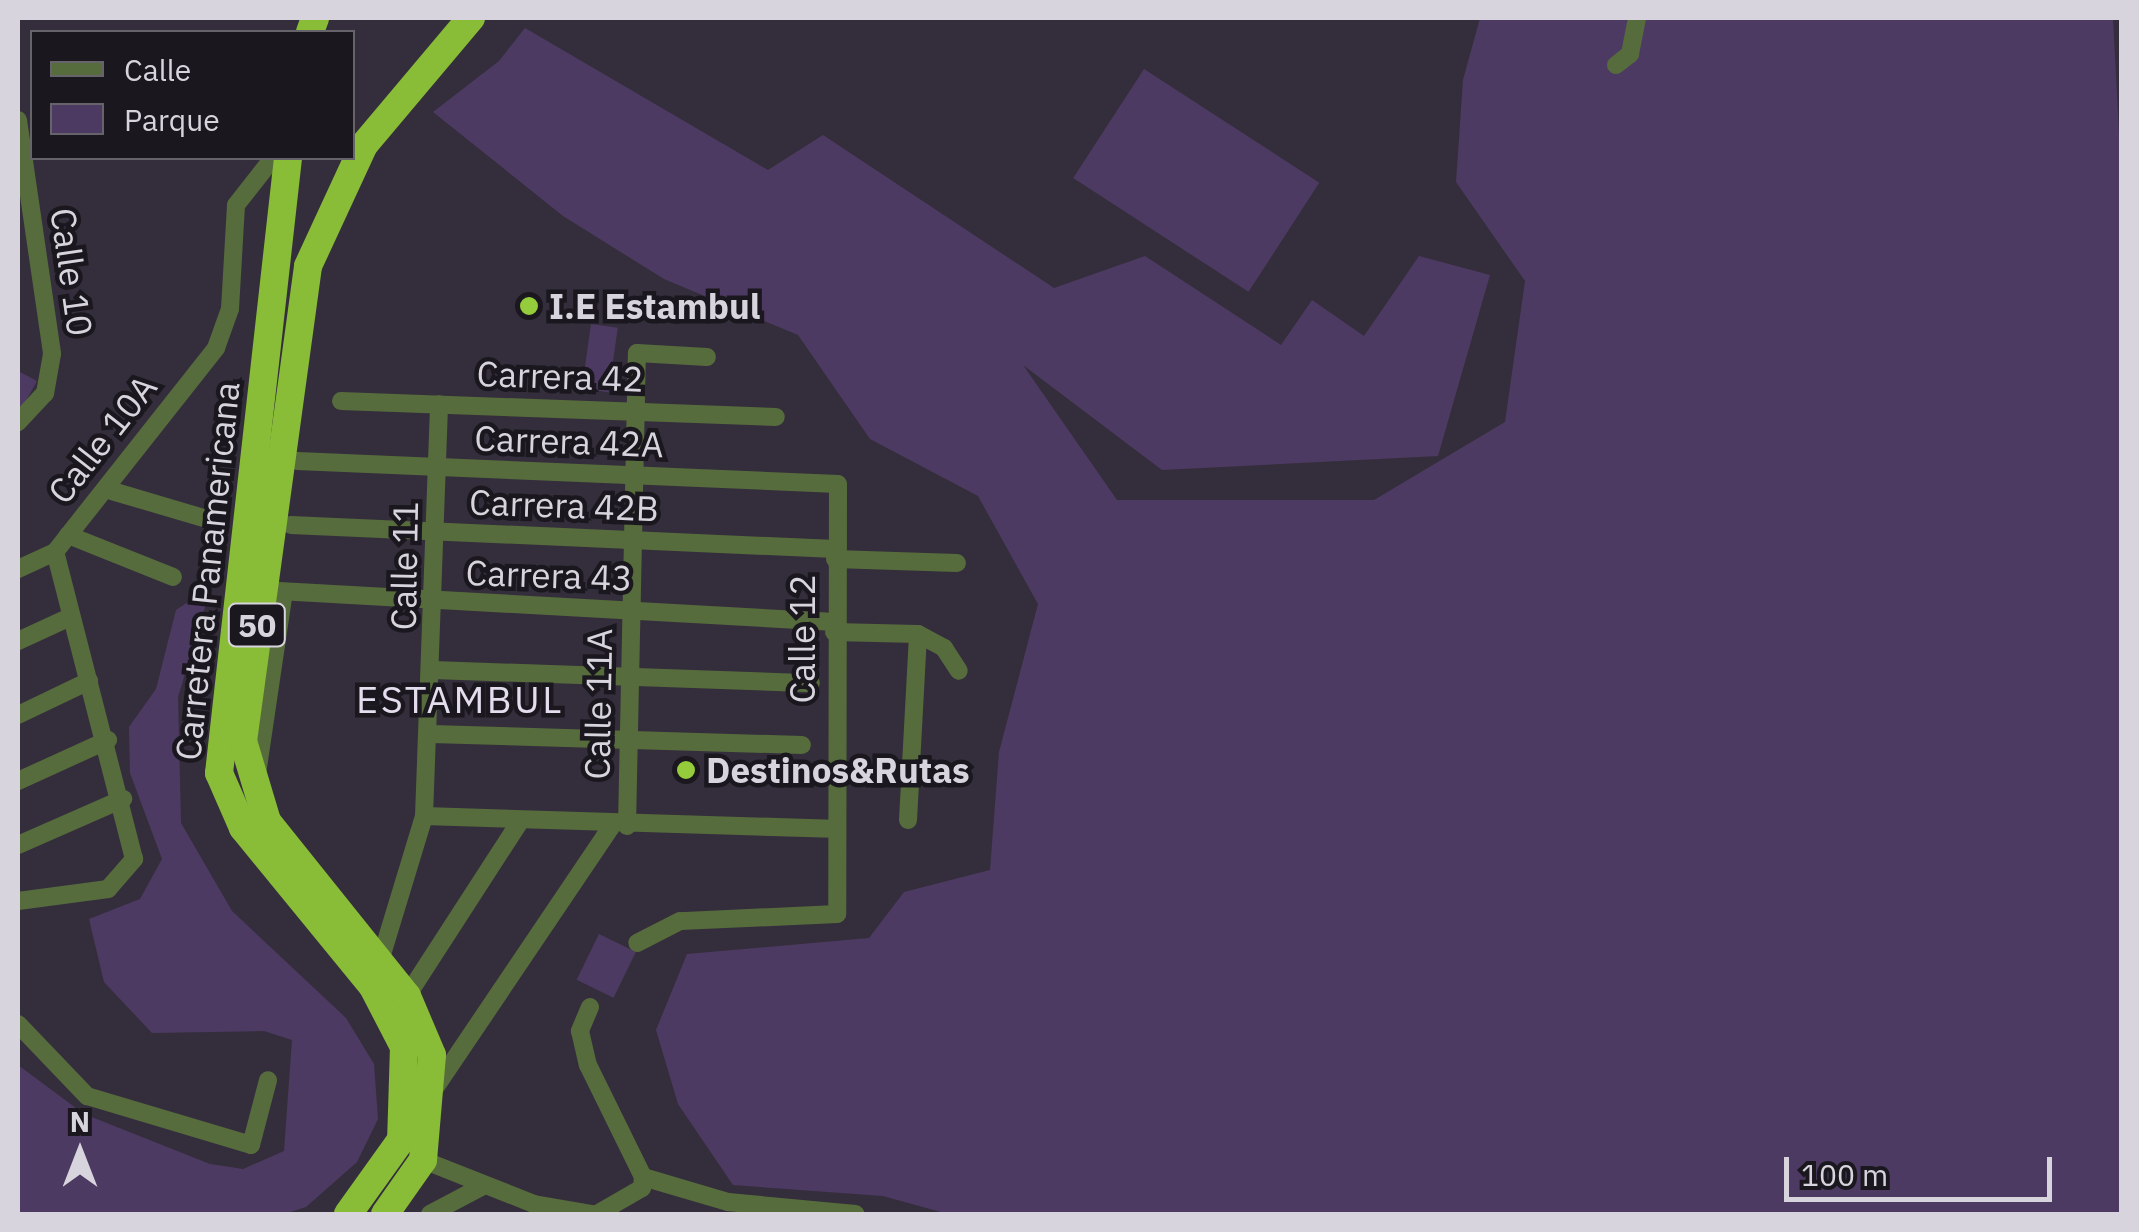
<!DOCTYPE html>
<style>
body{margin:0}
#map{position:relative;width:2139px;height:1232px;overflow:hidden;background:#342e3c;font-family:"IBM Plex Sans",sans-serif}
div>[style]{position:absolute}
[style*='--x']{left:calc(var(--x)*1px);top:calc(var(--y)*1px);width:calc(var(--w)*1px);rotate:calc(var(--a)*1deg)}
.green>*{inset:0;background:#4d3a62;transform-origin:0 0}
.minor>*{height:18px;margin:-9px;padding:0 9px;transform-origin:9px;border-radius:9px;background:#576c3c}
.highway>*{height:28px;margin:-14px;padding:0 14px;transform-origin:14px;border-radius:14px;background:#89bc37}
.dots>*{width:28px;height:28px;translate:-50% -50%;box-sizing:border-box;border:5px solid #1a181e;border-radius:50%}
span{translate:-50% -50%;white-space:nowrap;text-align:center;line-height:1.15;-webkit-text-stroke:9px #1a181e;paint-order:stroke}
.shield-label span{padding:2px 8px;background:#1a181e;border:2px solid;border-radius:8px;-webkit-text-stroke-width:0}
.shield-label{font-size:32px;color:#d8d4dd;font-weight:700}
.street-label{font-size:35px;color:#d8d4dd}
.poi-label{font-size:35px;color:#d8d4dd;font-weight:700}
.left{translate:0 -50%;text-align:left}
.neighbourhood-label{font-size:38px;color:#e4ddee;letter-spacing:2.5px}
.frame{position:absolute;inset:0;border:20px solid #d8d4dd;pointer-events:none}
.legend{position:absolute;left:30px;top:30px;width:325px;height:130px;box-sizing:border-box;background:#1a181e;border:2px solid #66636a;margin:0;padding:12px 18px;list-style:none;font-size:30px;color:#d8d4dd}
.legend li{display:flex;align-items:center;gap:20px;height:50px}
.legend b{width:50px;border:2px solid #66636a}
.north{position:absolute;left:30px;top:1102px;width:100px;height:100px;-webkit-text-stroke:8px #1a181e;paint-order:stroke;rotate:0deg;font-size:28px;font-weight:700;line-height:40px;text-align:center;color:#d8d4dd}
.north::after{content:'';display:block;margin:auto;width:35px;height:45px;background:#d8d4dd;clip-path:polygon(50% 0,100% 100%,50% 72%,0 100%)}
.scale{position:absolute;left:1784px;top:1157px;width:268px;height:45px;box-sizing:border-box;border:5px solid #d8d4dd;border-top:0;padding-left:12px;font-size:30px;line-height:35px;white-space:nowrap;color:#d8d4dd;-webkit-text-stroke:8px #1a181e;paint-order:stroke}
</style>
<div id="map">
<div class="green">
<i style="clip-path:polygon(1480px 18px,2113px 18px,2122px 191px,2121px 1214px,948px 1214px,883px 1196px,733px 1185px,678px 1104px,656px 1030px,687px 954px,869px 938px,904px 892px,990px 870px,999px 752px,1038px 604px,978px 496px,870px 439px,798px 335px,664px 279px,563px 216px,433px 112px,499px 61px,525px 28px,768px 170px,823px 135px,1054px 288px,1145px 256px,1281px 345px,1312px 300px,1364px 336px,1419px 256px,1490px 275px,1438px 456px,1162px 470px,1023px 365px,1117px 500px,1374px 500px,1505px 422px,1525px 281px,1456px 182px,1463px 80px)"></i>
<i style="left:1144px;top:69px;width:209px;height:130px;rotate:33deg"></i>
<i style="left:591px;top:324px;width:27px;height:65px;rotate:8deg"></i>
<i style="clip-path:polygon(18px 371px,37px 381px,18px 415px)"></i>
<i style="clip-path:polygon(211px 587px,178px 697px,181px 823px,232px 911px,346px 1018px,374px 1064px,378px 1119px,357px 1162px,306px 1207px,284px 1214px,18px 1214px,18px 1065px,84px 1114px,210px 1164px,243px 1169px,284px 1151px,292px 1040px,264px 1031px,152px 1033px,104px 982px,89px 919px,140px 899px,162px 859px,130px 773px,129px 727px,156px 689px,176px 610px)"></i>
<i style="left:599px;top:934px;width:41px;height:51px;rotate:26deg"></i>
</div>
<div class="minor">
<i style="--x:1616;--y:65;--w:18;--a:-38"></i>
<i style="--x:1630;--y:54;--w:37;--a:-79"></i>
<i style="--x:18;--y:120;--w:236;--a:81.7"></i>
<i style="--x:52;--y:354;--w:40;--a:100"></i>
<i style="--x:45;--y:393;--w:40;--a:133"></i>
<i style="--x:341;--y:401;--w:435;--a:2.1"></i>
<i style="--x:297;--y:461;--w:541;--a:2.43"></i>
<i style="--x:838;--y:484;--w:430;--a:90.1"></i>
<i style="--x:837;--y:914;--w:157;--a:177.4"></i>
<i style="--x:680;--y:921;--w:48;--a:152.9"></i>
<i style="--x:112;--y:491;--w:95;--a:16.5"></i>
<i style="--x:291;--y:525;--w:545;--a:2.53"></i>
<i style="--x:68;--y:535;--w:113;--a:21.8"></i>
<i style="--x:835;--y:559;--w:122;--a:1.9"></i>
<i style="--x:18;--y:569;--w:41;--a:-24.7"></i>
<i style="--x:261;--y:590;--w:575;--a:3.19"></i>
<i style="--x:834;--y:632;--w:84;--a:1.4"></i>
<i style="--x:918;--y:634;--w:30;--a:28"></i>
<i style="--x:944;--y:648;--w:27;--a:57"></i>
<i style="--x:18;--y:641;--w:55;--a:-24.7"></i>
<i style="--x:433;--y:670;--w:378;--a:2"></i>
<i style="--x:18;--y:715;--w:79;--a:-25.6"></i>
<i style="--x:431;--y:734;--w:371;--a:1.7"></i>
<i style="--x:257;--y:774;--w:184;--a:-81.6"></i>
<i style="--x:18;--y:781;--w:99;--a:-24.5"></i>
<i style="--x:424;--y:816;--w:408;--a:1.8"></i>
<i style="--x:908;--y:820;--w:186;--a:-86.9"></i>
<i style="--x:627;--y:826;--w:473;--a:-88.8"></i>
<i style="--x:637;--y:353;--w:70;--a:3.3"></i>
<i style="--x:18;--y:845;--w:115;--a:-23.7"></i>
<i style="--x:18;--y:901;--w:91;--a:-7.6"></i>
<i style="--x:108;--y:889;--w:40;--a:-49"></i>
<i style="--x:134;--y:859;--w:317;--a:-104.4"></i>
<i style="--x:55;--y:552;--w:260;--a:-51.7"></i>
<i style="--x:216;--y:348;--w:41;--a:-70.3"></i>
<i style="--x:230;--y:309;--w:104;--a:-86.7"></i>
<i style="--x:236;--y:205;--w:60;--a:-51.8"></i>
<i style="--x:380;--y:961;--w:152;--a:-73.1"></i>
<i style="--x:424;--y:816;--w:412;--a:-87.9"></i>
<i style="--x:407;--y:996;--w:206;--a:-57.1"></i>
<i style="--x:590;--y:1007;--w:26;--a:113"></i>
<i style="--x:580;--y:1031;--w:35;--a:77"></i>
<i style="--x:588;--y:1065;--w:125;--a:63.8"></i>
<i style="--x:18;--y:1024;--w:100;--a:46.2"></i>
<i style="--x:87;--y:1096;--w:171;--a:16.6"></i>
<i style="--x:251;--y:1145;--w:67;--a:-75.3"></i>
<i style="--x:435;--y:1088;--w:316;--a:-56"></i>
<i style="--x:423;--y:1160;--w:119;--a:21.6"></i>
<i style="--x:534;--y:1204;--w:59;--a:9.8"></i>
<i style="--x:643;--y:1177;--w:89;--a:16.4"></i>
<i style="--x:728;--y:1202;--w:128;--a:5.4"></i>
<i style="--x:430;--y:1214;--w:62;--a:-27.8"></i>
<i style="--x:597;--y:1214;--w:52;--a:-30"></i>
<i style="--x:642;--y:1188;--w:11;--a:-85"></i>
</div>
<div class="highway">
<i style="--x:310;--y:32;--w:15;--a:-70"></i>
<i style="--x:288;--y:158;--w:619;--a:96.4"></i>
<i style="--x:219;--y:773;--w:60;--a:66.4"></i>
<i style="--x:243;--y:828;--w:205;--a:50.7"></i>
<i style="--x:373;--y:987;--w:68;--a:62.7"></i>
<i style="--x:404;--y:1047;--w:93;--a:91.8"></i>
<i style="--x:401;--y:1140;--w:91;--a:125.6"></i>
<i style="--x:385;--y:1214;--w:66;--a:-54.9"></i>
<i style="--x:423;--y:1160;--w:105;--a:-85.1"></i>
<i style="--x:432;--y:1055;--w:64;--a:-113"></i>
<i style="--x:407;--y:996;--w:224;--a:-128.7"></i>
<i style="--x:267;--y:821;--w:84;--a:-106.7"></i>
<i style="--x:243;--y:741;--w:479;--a:-82.2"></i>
<i style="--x:308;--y:266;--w:133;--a:-65.2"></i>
<i style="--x:364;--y:145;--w:166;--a:-49.9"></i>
</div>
<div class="dots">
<i style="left:529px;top:306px;background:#95cc3b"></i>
<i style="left:686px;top:770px;background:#95cc3b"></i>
</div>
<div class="shield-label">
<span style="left:257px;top:625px">50</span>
</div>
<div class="street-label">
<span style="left:72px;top:272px;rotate:82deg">Calle 10</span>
<span style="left:560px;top:376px;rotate:2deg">Carrera 42</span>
<span style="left:102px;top:439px;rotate:-52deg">Calle 10A</span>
<span style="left:569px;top:441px;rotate:2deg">Carrera 42A</span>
<span style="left:564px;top:505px;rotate:2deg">Carrera 42B</span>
<span style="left:404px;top:566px;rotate:-89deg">Calle 11</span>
<span style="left:207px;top:571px;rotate:-84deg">Carretera Panamericana</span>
<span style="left:549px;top:575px;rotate:2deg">Carrera 43</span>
<span style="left:802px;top:639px;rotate:-90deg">Calle 12</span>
<span style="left:598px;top:704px;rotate:-89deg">Calle 11A</span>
</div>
<div class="poi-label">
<span class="left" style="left:549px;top:306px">I.E Estambul</span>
<span class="left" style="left:706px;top:770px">Destinos&amp;Rutas</span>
</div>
<div class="neighbourhood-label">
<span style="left:460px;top:699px">ESTAMBUL</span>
</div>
<div class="frame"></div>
<ul class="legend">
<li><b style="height:12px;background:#576c3c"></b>Calle</li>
<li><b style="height:28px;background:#4d3a62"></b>Parque</li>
</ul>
<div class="north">N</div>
<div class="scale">100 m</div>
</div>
